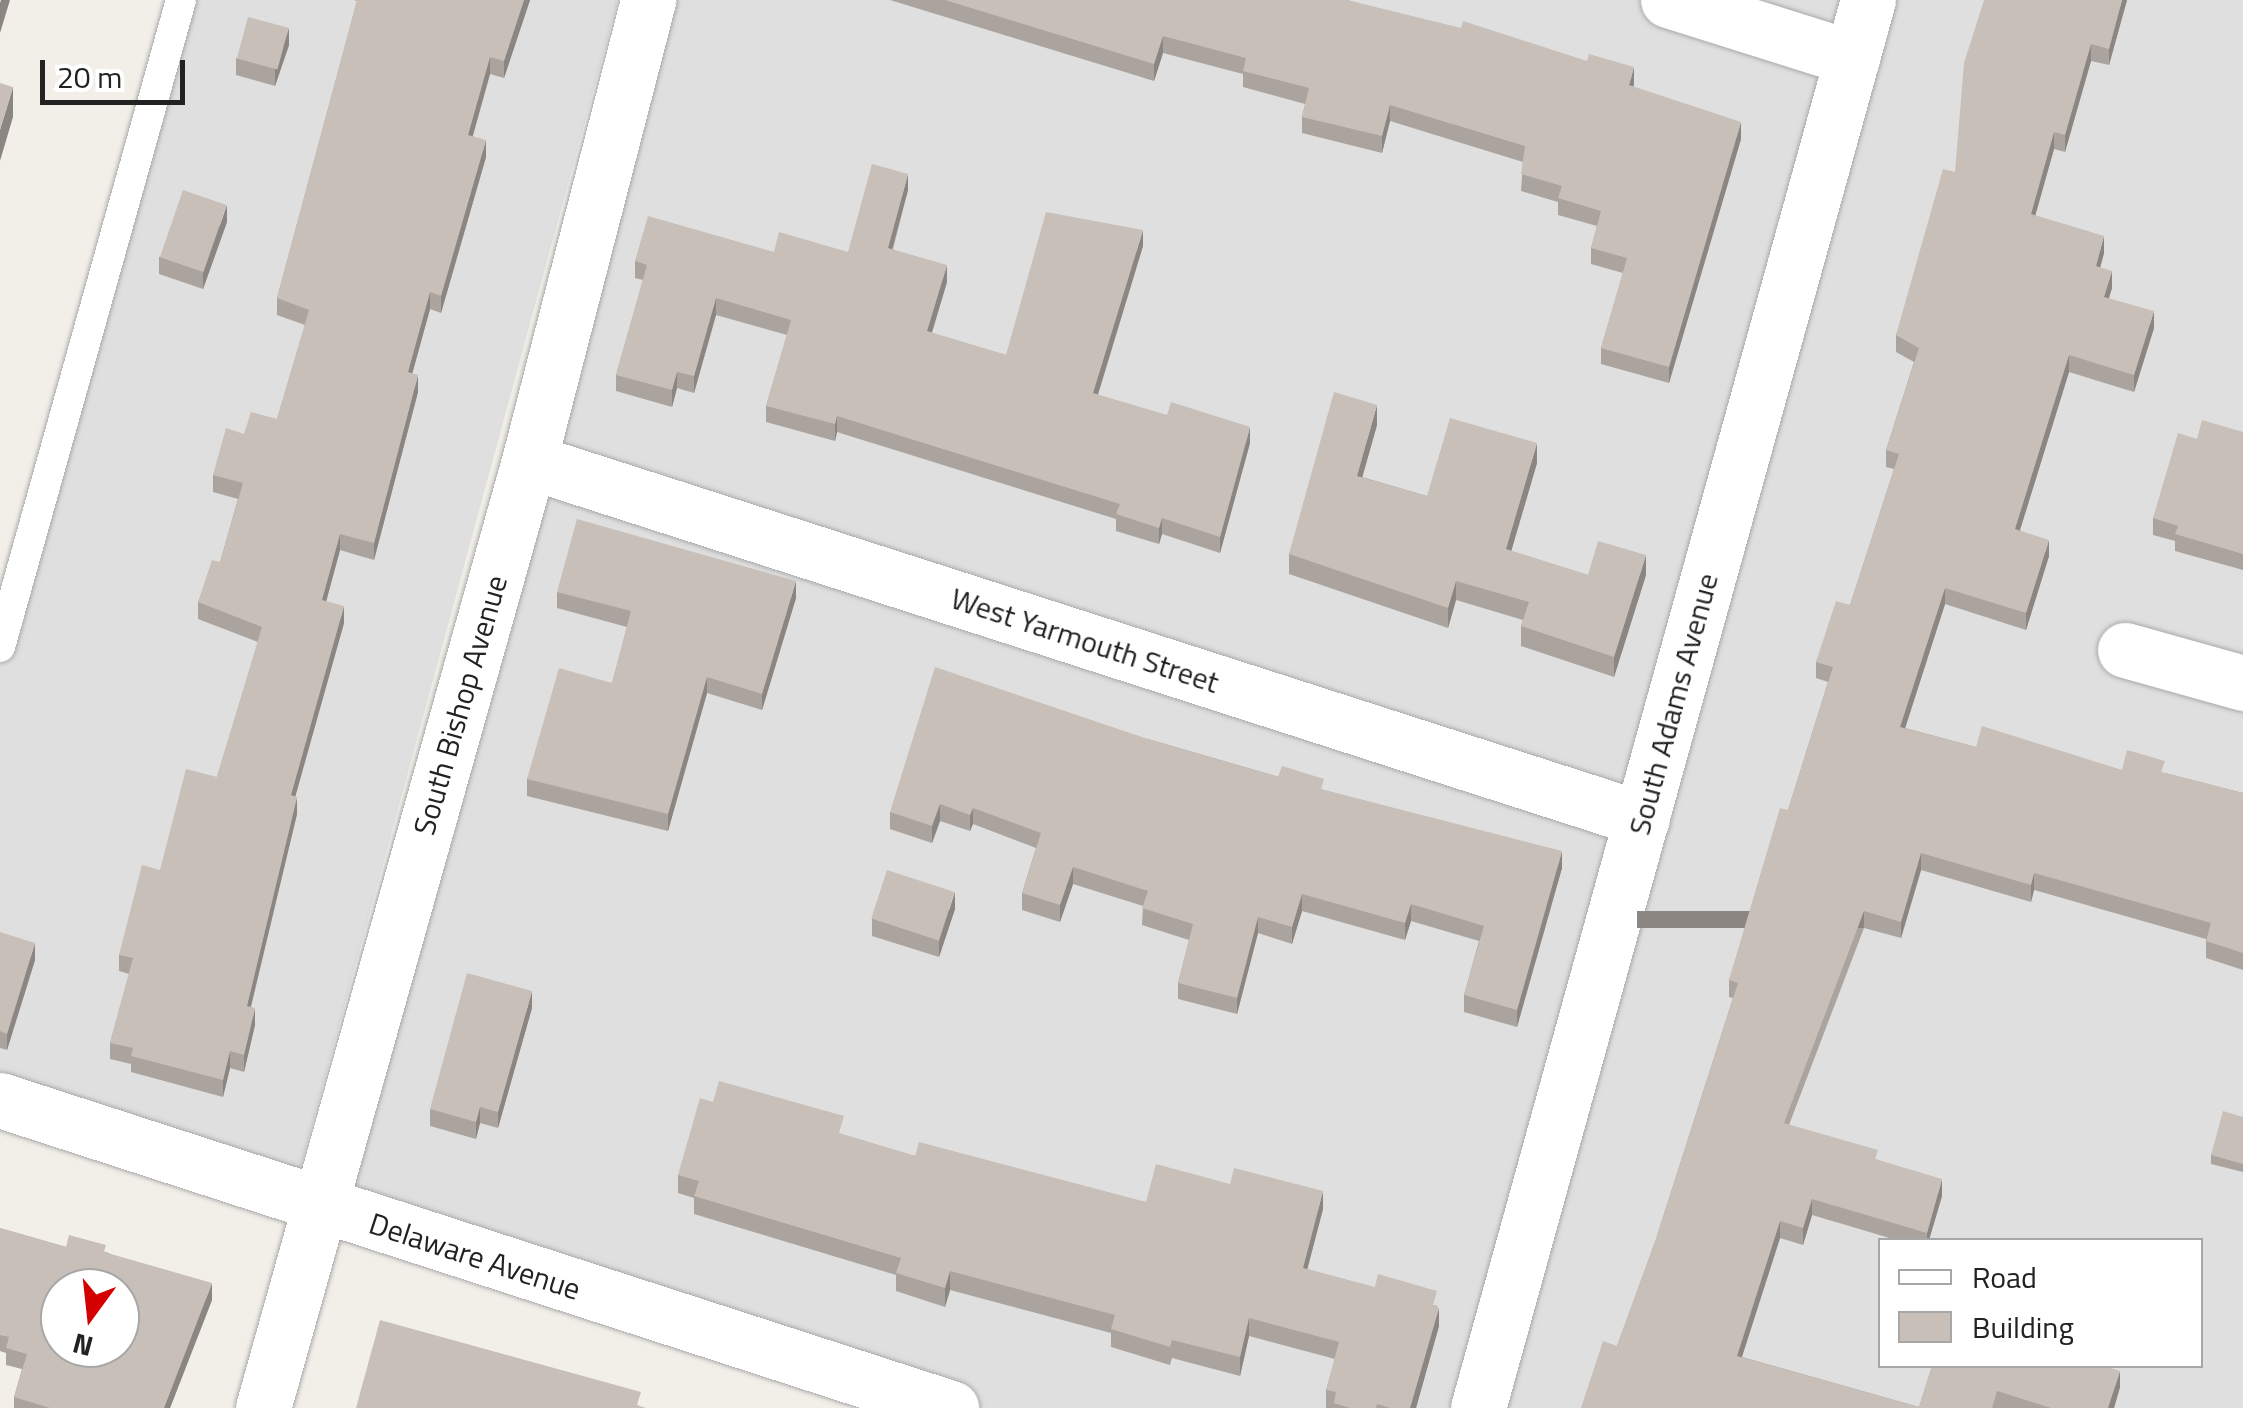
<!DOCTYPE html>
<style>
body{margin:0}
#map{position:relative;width:2243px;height:1408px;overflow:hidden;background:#f2efe9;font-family:"Titillium Web",sans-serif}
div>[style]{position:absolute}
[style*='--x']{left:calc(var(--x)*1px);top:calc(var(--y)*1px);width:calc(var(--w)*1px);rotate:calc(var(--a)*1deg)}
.residential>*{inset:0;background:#e0dfdf}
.roads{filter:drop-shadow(0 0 2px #a9a9a9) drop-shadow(0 0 2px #a9a9a9)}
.lane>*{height:30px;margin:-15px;padding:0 15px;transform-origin:15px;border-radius:15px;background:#fff}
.street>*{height:55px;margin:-27.5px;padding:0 27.5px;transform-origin:27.5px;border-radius:27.5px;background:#fff}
.wall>*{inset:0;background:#aba49e}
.shaded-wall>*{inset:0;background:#8b8681;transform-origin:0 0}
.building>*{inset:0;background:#c7bfb8;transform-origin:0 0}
span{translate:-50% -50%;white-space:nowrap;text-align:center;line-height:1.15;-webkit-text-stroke:8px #fff;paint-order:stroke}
.street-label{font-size:30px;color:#222}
.legend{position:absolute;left:1878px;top:1238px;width:325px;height:130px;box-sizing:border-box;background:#fff;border:2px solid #a7a7a7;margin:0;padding:12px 18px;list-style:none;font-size:30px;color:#222}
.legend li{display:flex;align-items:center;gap:20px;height:50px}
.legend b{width:50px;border:2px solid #a7a7a7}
.north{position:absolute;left:40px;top:1268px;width:100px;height:100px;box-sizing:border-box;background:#fff;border:2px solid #a7a7a7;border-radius:50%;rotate:195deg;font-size:28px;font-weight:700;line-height:40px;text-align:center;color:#222}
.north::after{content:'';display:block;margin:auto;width:35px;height:45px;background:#d40000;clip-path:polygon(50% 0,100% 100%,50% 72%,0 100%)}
.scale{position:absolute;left:40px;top:60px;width:145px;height:45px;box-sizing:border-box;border:5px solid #222;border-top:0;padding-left:12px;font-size:30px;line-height:35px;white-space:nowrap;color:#222;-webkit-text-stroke:8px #fff;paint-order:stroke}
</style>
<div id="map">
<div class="residential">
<i style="clip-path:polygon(178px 0,618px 0,293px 1195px,0 1115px,0 655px)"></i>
<i style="clip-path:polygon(evenodd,660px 0,2243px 0,2243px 1408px,915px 1408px,296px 1224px,660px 0,1880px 1240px,2200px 1240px,2200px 1366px,1880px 1366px,1880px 1240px)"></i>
</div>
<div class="roads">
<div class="lane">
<i style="--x:0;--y:647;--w:672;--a:-74.37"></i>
</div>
<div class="street">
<i style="--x:1668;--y:0;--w:193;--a:17.5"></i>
<i style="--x:529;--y:461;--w:1169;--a:17.83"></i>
<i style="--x:2125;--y:650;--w:123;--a:15.6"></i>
<i style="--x:0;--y:1100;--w:1000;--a:17.95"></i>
<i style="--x:263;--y:1408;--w:984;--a:-74.31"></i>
<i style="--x:529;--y:461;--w:476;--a:-75.5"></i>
<i style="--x:1478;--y:1408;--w:1461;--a:-74.52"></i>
</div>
</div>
<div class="wall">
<i style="clip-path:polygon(354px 0,530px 0,504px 78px,490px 74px,473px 136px,486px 157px,441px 313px,430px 309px,412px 374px,418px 392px,374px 560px,340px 550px,326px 601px,344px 623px,295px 796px,297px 814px,251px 1007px,255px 1025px,244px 1072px,230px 1068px,223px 1097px,131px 1072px,131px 1064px,110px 1059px,110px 1043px,129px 974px,119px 971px,119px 955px,160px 870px,217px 777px,258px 642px,198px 619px,198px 602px,220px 562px,238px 499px,213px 492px,213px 475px,244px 434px,277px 419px,305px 325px,277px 315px,277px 298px,357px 1px)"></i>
<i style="clip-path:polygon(890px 0,1347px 0,1634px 84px,1633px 87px,1741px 139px,1669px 383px,1601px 364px,1601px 348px,1623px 273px,1591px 264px,1591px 248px,1597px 226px,1558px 215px,1558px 202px,1521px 191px,1523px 162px,1390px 121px,1382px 153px,1302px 133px,1302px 117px,1305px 104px,1243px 87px,1243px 74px,1163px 53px,1154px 81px)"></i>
<i style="clip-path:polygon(2127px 0,2109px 65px,2091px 61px,2065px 152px,2054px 149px,2035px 215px,2104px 253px,2100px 268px,2112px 288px,2109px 298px,2154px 328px,2134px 392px,2069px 372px,2020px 530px,2049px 556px,2026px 630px,1945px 604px,1905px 728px,1976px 747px,2122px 770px,2165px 773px,2243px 793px,2243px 970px,2206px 958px,2206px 939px,2034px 890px,2031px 902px,1921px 870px,1901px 938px,1864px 928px,1789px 1125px,1878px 1160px,1942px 1196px,1929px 1240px,1896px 1240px,1812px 1215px,1803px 1245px,1780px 1238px,1742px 1357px,1919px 1407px,1932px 1366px,2120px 1387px,2114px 1408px,1581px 1408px,1617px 1346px,1655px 1242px,1733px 998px,1729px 997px,1729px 980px,1788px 810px,1828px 682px,1816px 678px,1816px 662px,1850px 605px,1894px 469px,1886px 467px,1886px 450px,1914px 362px,1896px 352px,1896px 335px,1955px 172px)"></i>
<i style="clip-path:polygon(289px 45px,275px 86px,236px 75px,236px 58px)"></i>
<i style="clip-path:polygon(908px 190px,893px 249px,947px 282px,932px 333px,1006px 355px,1143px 246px,1098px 395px,1250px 443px,1220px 553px,1162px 534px,1159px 544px,1116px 531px,1116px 519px,837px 432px,835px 441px,766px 422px,766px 406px,787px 335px,716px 315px,694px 393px,677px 388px,672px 407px,616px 391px,616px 375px,643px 280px,635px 278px,635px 261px,774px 252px,848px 252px)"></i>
<i style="clip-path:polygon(227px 222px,203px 289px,159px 274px,159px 257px)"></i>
<i style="clip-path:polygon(1377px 425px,1362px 477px,1427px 496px,1537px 463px,1511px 551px,1588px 575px,1646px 575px,1614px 677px,1521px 646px,1521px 626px,1523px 620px,1456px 600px,1448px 628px,1289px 574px,1289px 554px)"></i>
<i style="clip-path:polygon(2243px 432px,2243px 570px,2175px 551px,2175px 541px,2153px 535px,2153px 518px,2197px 439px)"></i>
<i style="clip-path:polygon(557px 592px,796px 598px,762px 710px,707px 693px,668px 831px,527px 796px,527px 779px,612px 683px,627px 627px,557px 608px)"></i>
<i style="clip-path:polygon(1148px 739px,1324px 790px,1562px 868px,1517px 1027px,1464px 1012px,1464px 995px,1479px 941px,1411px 921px,1405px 940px,1302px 911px,1292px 944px,1258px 933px,1237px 1014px,1178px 999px,1178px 983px,1189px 940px,1142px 925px,1143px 906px,1073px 884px,1060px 922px,1022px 910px,1022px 893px,1036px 848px,973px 824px,970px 831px,940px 821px,932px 843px,890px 829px,890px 812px)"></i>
<i style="clip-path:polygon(955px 909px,939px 957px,872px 936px,872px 919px)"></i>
<i style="clip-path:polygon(0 932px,35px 960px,7px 1050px,0 1048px)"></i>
<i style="clip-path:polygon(532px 1008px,498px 1128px,480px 1123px,476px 1139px,430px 1126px,430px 1109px)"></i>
<i style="clip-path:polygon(2243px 1117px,2243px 1172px,2211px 1164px,2211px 1155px)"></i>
<i style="clip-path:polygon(844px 1135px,915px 1156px,1146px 1202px,1323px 1209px,1307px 1269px,1437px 1306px,1439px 1326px,1416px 1408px,1326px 1408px,1326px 1390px,1335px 1359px,1249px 1336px,1240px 1376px,1172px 1358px,1170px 1365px,1111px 1347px,1111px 1333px,950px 1290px,945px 1307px,896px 1291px,896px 1275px,694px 1214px,694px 1198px,678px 1193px,678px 1175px)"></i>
<i style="clip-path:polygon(0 1228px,66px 1247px,106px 1252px,212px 1300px,170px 1408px,14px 1408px,14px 1397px,22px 1369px,6px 1365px,6px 1353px,0 1351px)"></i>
</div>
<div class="shaded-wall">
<i style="clip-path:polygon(1px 0,10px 0,0 33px,0 3px)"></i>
<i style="clip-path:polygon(524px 0,530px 0,504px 78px,504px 61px)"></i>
<i style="clip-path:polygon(2122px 0,2127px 0,2109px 65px,2109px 49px)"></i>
<i style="clip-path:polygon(289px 28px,289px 45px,275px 86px,275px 69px)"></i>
<i style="clip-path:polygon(1163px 36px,1163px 53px,1154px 81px,1154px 64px)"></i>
<i style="clip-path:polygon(2091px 44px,2091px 61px,2065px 152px,2065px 135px)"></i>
<i style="clip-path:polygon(490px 57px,490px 74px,468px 152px,468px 135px)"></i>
<i style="clip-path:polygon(1634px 67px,1634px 84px,1629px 102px,1629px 85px)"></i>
<i style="clip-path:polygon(13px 87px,13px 117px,0 161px,0 130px)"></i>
<i style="clip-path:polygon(1390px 105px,1390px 121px,1382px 153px,1382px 136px)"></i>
<i style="clip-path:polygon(1741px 122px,1741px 139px,1669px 383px,1669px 367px)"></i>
<i style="clip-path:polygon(2054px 132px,2054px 149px,2031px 231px,2031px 214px)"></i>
<i style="clip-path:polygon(486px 140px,486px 157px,441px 313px,441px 296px)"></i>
<i style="clip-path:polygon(908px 174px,908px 190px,888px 264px,888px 248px)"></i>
<i style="clip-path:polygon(227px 205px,227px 222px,203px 289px,203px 273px)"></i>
<i style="clip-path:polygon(1143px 230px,1143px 246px,1093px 410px,1093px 393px)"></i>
<i style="clip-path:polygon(2104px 236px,2104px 253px,2096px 283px,2096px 266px)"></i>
<i style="clip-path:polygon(947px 265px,947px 282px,927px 348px,927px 331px)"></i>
<i style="clip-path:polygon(2112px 271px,2112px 288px,2104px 313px,2104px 297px)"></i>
<i style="clip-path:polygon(430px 292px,430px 309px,408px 389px,408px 372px)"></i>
<i style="clip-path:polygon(716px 298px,716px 315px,694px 393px,694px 376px)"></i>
<i style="clip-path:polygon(2154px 311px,2154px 328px,2134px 392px,2134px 375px)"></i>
<i style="clip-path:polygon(2069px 355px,2069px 372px,2015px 546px,2015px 529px)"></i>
<i style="clip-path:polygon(677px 372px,677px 388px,672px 407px,672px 390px)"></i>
<i style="clip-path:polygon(418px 375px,418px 392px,374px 560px,374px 543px)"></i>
<i style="clip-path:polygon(1377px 405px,1377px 425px,1357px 496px,1357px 476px)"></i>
<i style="clip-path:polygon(837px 416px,837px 432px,835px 441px,835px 424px)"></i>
<i style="clip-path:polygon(1250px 427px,1250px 443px,1220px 553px,1220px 537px)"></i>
<i style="clip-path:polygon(1537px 443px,1537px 463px,1506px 569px,1506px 549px)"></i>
<i style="clip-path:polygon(1162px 518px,1162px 534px,1159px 544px,1159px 528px)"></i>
<i style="clip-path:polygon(340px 534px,340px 550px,322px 617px,322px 600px)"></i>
<i style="clip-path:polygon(2049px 540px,2049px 556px,2026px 630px,2026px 613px)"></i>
<i style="clip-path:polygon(1646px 555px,1646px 575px,1614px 677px,1614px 657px)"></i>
<i style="clip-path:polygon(796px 581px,796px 598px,762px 710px,762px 694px)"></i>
<i style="clip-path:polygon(1456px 581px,1456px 600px,1448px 628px,1448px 608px)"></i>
<i style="clip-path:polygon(1945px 588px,1945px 604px,1900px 744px,1900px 727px)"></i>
<i style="clip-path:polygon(344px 606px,344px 623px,291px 812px,291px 795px)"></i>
<i style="clip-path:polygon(707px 677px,707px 693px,668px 831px,668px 814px)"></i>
<i style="clip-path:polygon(297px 797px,297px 814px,247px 1022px,247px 1006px)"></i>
<i style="clip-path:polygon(940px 804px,940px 821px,932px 843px,932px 826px)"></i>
<i style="clip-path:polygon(973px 808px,973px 824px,970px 831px,970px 815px)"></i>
<i style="clip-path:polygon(1562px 851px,1562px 868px,1517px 1027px,1517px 1010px)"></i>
<i style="clip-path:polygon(1921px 853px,1921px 870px,1901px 938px,1901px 922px)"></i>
<i style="clip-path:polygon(1073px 867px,1073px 884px,1060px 922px,1060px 905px)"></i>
<i style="clip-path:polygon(2034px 873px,2034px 890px,2031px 902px,2031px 885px)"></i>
<i style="clip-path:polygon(955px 892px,955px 909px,939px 957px,939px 941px)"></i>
<i style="clip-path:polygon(1302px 894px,1302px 911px,1292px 944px,1292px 927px)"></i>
<i style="clip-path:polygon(1411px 904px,1411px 921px,1405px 940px,1405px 923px)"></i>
<i style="left:1864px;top:911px;width:17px;height:227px;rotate:90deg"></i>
<i style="clip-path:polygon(1258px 917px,1258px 933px,1237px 1014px,1237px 998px)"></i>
<i style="clip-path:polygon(35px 943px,35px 960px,7px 1050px,7px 1034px)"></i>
<i style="clip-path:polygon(532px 991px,532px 1008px,498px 1128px,498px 1112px)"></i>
<i style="clip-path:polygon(255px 1008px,255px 1025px,244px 1072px,244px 1055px)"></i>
<i style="clip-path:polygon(230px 1051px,230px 1068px,223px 1097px,223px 1080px)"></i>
<i style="clip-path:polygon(480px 1107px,480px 1123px,476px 1139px,476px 1122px)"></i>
<i style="clip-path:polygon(1942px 1179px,1942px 1196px,1929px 1240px,1927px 1240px,1927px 1233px)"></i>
<i style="clip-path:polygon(1323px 1191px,1323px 1209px,1303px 1286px,1303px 1268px)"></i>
<i style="clip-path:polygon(1812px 1199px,1812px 1215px,1803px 1245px,1803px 1228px)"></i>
<i style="clip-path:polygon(1780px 1221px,1780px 1238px,1737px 1372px,1737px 1356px)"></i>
<i style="clip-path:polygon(950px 1271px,950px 1290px,945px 1307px,945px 1288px)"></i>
<i style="clip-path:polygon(212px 1283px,212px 1300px,170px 1408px,164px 1408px)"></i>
<i style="clip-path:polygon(1439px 1308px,1439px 1326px,1416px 1408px,1410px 1408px)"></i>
<i style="clip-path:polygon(1249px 1318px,1249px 1336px,1240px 1376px,1240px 1357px)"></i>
<i style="clip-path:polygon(2120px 1371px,2120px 1387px,2114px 1408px,2108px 1408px)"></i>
</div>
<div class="building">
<i style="clip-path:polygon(357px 0,524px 0,504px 61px,490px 57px,468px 135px,486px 140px,441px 296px,430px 292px,408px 372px,418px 375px,374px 543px,340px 534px,322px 600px,344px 606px,291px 795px,297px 797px,247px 1006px,255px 1008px,244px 1055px,230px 1051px,223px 1080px,131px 1056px,133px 1048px,110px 1043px,133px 958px,119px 955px,142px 865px,160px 870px,186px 769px,217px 777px,262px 627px,198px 602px,212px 560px,220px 562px,243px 483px,213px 475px,226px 428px,244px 434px,251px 412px,277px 419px,309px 310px,277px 298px)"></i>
<i style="clip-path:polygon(945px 0,1347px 0,1461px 28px,1463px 21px,1587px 61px,1589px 54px,1634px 67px,1629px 85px,1741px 122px,1669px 367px,1601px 348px,1627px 258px,1591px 248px,1601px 211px,1558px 198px,1562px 186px,1521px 174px,1525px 146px,1390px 105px,1382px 136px,1302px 117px,1309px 88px,1243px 71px,1246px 58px,1163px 36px,1154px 64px)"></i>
<i style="clip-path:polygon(1984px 0,2122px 0,2109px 49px,2091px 44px,2065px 135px,2054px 132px,2031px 214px,2104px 236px,2096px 266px,2112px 271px,2104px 297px,2154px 311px,2134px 375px,2069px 355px,2015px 529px,2049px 540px,2026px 613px,1945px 588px,1900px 727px,1976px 747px,1982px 726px,2122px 770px,2127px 750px,2165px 761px,2161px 772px,2243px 793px,2243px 953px,2206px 941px,2211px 923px,2034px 873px,2031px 885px,1921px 853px,1901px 922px,1864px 911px,1784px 1123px,1878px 1150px,1875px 1159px,1942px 1179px,1927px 1233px,1812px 1199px,1803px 1228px,1780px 1221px,1737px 1356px,1919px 1407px,1932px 1366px,2104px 1366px,2120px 1371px,2108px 1408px,2051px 1408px,1997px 1391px,1992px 1408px,1581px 1408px,1603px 1341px,1617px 1346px,1655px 1242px,1738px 983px,1729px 980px,1780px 808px,1788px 810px,1833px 667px,1816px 662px,1836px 601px,1850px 605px,1899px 454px,1886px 450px,1919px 348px,1896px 335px,1943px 169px,1955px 172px,1964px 63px)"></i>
<i style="left:248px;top:17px;width:42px;height:43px;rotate:15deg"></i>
<i style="clip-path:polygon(0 83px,13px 87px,0 130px)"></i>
<i style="clip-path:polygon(872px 164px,908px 174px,888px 248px,947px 265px,927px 331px,1006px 355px,1046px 212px,1143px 230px,1093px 393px,1167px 415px,1171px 402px,1250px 427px,1220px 537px,1162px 518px,1159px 528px,1116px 514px,1120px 504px,837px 416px,835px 424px,766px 406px,791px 320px,716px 298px,694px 376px,677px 372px,672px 390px,616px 375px,647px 265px,635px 261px,648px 216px,774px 252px,779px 232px,848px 252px)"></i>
<i style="left:183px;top:190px;width:46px;height:71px;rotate:19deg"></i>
<i style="clip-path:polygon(1334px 392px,1377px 405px,1357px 476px,1427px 496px,1450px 418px,1537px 443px,1506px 549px,1588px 575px,1598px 541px,1646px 555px,1614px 657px,1521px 626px,1529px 602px,1456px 581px,1448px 608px,1289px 554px)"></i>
<i style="clip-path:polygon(2202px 420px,2243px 432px,2243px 554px,2175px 534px,2178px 526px,2153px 518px,2178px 433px,2197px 439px)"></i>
<i style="clip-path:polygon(577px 519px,796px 581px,762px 694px,707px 677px,668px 814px,527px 779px,559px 668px,612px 683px,631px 611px,557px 592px)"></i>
<i style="clip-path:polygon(935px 667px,1148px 739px,1278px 777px,1282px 766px,1324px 779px,1321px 789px,1562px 851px,1517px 1010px,1464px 995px,1484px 926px,1411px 904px,1405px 923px,1302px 894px,1292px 927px,1258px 917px,1237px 998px,1178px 983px,1193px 924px,1142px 908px,1148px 891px,1073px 867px,1060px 905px,1022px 893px,1041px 833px,973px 808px,970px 815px,940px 804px,932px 826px,890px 812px)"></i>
<i style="left:887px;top:870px;width:71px;height:51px;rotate:18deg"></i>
<i style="clip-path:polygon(0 932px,35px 943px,7px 1034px,0 1031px)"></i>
<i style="clip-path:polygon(467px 973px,532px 991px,498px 1112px,480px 1107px,476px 1122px,430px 1109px)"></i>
<i style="clip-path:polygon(719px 1081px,844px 1116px,839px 1133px,915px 1156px,919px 1142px,1146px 1202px,1156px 1164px,1230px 1184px,1234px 1168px,1323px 1191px,1303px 1268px,1375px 1287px,1378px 1274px,1437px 1291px,1433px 1305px,1439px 1308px,1410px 1408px,1390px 1408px,1377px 1404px,1376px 1408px,1350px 1408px,1334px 1403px,1336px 1392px,1326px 1390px,1339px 1342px,1249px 1318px,1240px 1357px,1172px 1340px,1170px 1347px,1111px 1329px,1115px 1315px,950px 1271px,945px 1288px,896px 1273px,901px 1258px,694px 1196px,699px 1181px,678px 1175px,700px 1098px,713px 1102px)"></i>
<i style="clip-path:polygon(2223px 1111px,2243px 1117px,2243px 1164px,2211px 1155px)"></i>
<i style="clip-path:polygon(evenodd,0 1228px,66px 1247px,69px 1235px,106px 1245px,104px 1252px,212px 1283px,164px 1408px,50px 1408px,14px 1397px,27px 1354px,6px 1348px,9px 1337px,0 1335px,0 1228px,60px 1288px,120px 1288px,120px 1348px,60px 1348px,60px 1288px)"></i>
<i style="clip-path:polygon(380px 1320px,641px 1392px,637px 1405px,646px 1408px,356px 1408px)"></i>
</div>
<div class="street-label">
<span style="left:1085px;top:640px;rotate:18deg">West Yarmouth Street</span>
<span style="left:1673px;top:704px;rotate:-75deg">South Adams Avenue</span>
<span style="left:460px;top:705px;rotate:-74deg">South Bishop Avenue</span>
<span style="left:475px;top:1256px;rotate:18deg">Delaware Avenue</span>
</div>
<ul class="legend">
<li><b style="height:12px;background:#fff"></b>Road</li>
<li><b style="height:28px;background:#c7bfb8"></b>Building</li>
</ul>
<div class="north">N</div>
<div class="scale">20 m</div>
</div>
